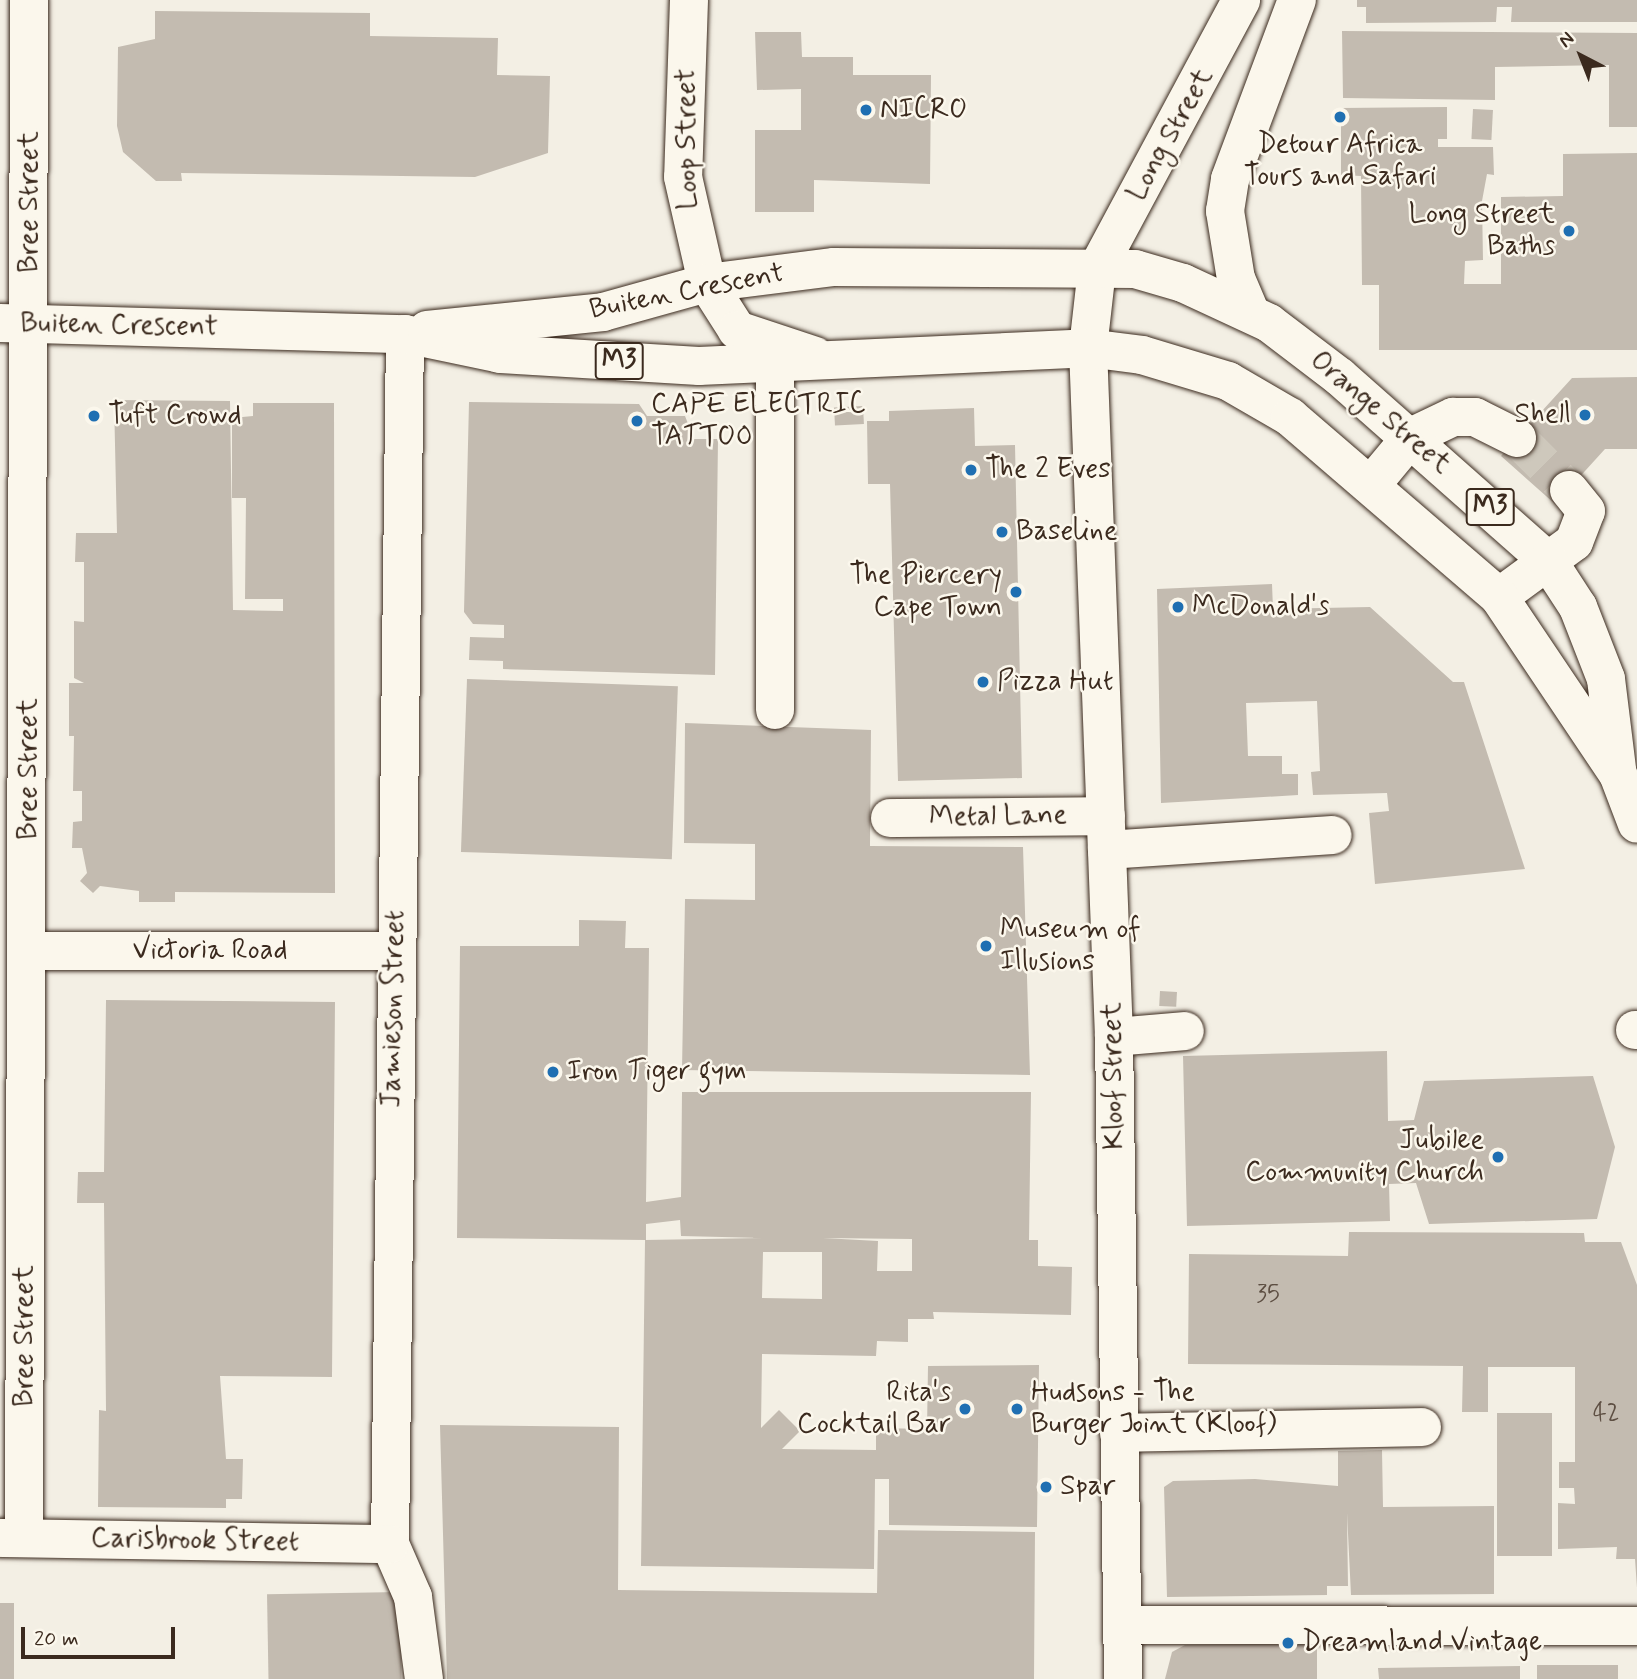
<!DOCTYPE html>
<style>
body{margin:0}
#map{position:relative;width:1637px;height:1679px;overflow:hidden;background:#f3efe4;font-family:Mynerve,sans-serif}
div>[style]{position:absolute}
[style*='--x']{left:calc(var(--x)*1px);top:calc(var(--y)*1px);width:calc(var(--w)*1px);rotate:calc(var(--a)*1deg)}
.building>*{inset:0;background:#c3bbb0;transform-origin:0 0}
.minor-tunnel>*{height:38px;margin-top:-19px;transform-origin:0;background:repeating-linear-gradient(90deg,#cec8bc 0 38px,transparent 0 57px)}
.roads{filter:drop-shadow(0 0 2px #3b2a1e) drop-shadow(0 0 2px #3b2a1e)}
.minor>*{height:38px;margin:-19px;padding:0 19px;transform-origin:19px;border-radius:19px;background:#fbf7ec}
.major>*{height:38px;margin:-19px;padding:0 19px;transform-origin:19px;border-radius:19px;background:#fbf7ec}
.dots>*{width:19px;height:19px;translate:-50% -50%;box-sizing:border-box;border:4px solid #fbf7ec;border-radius:50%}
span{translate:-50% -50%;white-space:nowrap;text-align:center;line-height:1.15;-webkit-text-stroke:5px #fbf7ec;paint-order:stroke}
.number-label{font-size:24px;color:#5d4e42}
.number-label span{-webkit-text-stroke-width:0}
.shield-label span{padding:2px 5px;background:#fbf7ec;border:2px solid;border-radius:5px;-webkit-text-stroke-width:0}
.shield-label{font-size:26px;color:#3b2a1e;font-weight:700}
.poi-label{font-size:28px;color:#3b2a1e}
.left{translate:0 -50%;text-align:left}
.right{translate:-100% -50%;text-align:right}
.street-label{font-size:28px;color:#3b2a1e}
.north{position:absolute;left:1546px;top:21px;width:70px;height:70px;-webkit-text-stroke:5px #fbf7ec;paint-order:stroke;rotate:318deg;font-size:19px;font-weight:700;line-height:28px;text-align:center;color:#3b2a1e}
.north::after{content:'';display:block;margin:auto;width:24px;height:32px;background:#3b2a1e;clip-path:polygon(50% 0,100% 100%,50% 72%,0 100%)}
.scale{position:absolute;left:21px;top:1627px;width:154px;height:32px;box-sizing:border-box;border:4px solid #3b2a1e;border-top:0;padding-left:9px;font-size:21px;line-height:24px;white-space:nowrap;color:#3b2a1e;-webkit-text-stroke:5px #fbf7ec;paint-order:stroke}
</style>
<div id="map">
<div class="building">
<i style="clip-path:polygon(1357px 0,1637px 0,1637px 22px,1511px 22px,1512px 7px,1497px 7px,1496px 22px,1366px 23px,1366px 7px,1357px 7px)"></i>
<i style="clip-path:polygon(155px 11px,370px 13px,370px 36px,498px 38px,497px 75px,550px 76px,548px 153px,475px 177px,181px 173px,182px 181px,156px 181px,123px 152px,117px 126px,118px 47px,155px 39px)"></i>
<i style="clip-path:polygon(1342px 31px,1637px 33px,1637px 127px,1609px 127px,1609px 65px,1495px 67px,1495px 100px,1343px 98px)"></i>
<i style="clip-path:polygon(755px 32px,801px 32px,802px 57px,853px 57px,853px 75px,931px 75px,930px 184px,814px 180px,814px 212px,755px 212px,755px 130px,801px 130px,801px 89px,757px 90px)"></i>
<i style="clip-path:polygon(1447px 107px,1447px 139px,1438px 139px,1438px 147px,1493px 147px,1494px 175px,1487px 174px,1482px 201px,1483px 260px,1465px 261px,1464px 284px,1501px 284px,1501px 197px,1563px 196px,1563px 154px,1637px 153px,1637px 350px,1379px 350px,1379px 285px,1362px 285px,1361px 176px,1341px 175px,1341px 108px)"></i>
<i style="left:1473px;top:109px;width:20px;height:30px;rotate:3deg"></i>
<i style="clip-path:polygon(1637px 377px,1637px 449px,1605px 449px,1555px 504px,1501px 456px,1572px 378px)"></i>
<i style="clip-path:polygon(114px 400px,230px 401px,233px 610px,283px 611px,283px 599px,245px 599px,246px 498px,232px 498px,232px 418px,253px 416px,253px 403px,334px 403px,335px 893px,175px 892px,175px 902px,139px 902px,139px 891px,100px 886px,93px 893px,80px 881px,87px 873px,82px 848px,72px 848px,73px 822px,82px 821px,82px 791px,73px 791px,74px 736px,69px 736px,69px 683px,84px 683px,74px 678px,74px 621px,84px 622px,84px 562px,75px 562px,76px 533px,117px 533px)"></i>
<i style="clip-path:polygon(469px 402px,639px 404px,647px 416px,685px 416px,694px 439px,718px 439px,715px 675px,503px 669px,503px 661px,469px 660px,470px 637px,504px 638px,504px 625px,473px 624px,464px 612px)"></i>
<i style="left:863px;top:406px;width:18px;height:29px;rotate:87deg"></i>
<i style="clip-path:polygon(974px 408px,975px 446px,1015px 445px,1022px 778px,898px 781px,890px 484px,868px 484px,867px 421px,889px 421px,889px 411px)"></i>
<i style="clip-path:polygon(1272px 584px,1273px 609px,1370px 607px,1453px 682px,1464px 682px,1525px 869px,1375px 884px,1369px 813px,1389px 811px,1387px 793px,1313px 795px,1311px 772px,1320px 771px,1317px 701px,1246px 703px,1248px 756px,1282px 756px,1282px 774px,1298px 774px,1298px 795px,1161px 803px,1157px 589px)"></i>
<i style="left:467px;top:679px;width:211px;height:173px;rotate:2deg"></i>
<i style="clip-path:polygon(685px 723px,871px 730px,870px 846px,1023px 847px,1030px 1075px,682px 1070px,685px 899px,755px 900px,755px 844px,684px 843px)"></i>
<i style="clip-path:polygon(evenodd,579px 920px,626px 921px,625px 948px,649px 948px,646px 1202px,681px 1197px,682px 1092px,1031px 1092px,1029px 1240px,1038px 1240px,1038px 1266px,1072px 1267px,1071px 1315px,933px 1312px,934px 1319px,908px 1319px,908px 1342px,877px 1341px,876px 1356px,762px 1354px,761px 1428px,779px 1410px,800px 1431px,782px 1449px,876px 1450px,876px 1428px,927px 1429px,928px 1366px,1039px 1365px,1037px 1527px,889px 1525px,889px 1479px,875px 1479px,874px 1569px,641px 1566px,645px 1240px,763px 1238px,681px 1236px,680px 1220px,646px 1224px,646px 1240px,457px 1238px,460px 946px,579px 946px,579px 920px,823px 1238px,912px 1239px,912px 1271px,877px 1271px,878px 1241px,823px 1238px,579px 920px,763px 1252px,822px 1252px,822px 1299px,762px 1298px,763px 1252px)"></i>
<i style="left:1160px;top:991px;width:17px;height:15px;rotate:3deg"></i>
<i style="clip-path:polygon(106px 1000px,335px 1002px,332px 1377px,220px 1376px,226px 1459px,243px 1459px,242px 1499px,226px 1499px,226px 1508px,98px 1507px,99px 1410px,106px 1411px,104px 1203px,77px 1203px,78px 1172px,104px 1172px)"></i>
<i style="clip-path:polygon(1387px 1051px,1388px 1121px,1414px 1120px,1424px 1081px,1593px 1076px,1615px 1147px,1597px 1219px,1429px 1224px,1416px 1183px,1389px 1184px,1390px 1221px,1187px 1226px,1183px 1056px)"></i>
<i style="clip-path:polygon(1349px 1232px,1584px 1233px,1585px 1242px,1621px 1242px,1637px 1285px,1637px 1588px,1635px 1559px,1616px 1559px,1617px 1547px,1558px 1549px,1558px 1503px,1575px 1504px,1574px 1488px,1559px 1488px,1559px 1462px,1575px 1462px,1575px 1367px,1488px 1367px,1488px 1412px,1462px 1412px,1463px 1366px,1188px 1364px,1189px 1254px,1348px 1256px)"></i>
<i style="left:1497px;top:1413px;width:55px;height:143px"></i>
<i style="clip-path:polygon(440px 1425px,619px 1427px,618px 1590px,877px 1593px,878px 1530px,1035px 1532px,1034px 1679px,447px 1679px)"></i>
<i style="clip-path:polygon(1382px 1450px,1383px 1507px,1494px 1506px,1494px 1594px,1351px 1595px,1347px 1513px,1348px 1586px,1327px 1586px,1327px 1595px,1167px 1597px,1164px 1487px,1173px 1481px,1255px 1479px,1338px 1486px,1338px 1451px)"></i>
<i style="left:400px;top:1592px;width:87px;height:133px;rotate:89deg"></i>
<i style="left:0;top:1603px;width:14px;height:76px"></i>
<i style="clip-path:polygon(1317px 1643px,1317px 1679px,1165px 1679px,1172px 1652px,1185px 1645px)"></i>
<i style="left:1618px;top:1665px;width:14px;height:81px;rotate:90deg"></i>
<i style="clip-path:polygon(1520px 1666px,1520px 1679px,1379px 1679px,1378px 1668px)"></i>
</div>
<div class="minor-tunnel">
<i style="--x:1517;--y:438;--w:74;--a:45"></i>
</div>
<div class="roads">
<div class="minor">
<i style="--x:689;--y:0;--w:177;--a:91.9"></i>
<i style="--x:683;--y:177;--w:109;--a:77.2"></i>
<i style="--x:707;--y:283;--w:56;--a:57.4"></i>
<i style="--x:737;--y:330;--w:82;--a:18.4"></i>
<i style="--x:405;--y:334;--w:1210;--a:90.71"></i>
<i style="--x:390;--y:1544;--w:58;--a:66.5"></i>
<i style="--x:413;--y:1597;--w:83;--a:82.4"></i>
<i style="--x:775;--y:363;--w:347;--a:90"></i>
<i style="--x:1372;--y:484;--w:61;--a:-50.3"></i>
<i style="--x:1411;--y:437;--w:47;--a:-25.5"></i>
<i style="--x:1453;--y:417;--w:22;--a:0"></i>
<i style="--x:1475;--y:417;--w:47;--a:26.6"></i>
<i style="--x:1499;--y:597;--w:93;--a:-36.3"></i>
<i style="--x:1574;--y:542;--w:33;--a:-69"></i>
<i style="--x:1586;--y:511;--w:27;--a:-129"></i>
<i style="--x:890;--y:818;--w:216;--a:-0.5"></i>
<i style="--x:1107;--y:850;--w:226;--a:-3.8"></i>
<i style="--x:27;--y:951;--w:367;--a:0"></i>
<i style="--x:1635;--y:1030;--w:2;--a:0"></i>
<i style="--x:1114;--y:1037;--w:71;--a:-4.8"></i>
<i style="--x:1119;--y:1433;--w:303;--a:-1.1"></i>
<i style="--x:0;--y:1538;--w:390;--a:0.9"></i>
<i style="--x:24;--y:1538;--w:1538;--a:-89.81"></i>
<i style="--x:1122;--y:1625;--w:515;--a:0.11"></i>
<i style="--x:1123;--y:1679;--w:642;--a:-90.8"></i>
<i style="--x:1114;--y:1037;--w:689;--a:-92.16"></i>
<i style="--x:1088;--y:348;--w:80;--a:-83.5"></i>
<i style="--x:1097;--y:269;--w:305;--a:-61.8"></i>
</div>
<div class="major">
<i style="--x:1251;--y:314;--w:38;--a:-113"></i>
<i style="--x:1236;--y:279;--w:69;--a:-99.2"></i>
<i style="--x:1225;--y:211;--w:32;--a:-81"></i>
<i style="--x:1230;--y:179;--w:191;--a:-69.5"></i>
<i style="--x:0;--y:323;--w:405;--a:1.6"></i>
<i style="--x:405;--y:334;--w:98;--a:11.8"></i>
<i style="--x:501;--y:354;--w:198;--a:3.5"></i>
<i style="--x:699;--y:366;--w:389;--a:-2.6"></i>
<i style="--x:1088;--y:348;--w:54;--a:7.4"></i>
<i style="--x:1142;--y:355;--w:90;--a:16.8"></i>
<i style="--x:1228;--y:381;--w:72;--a:30.1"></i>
<i style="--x:1290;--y:417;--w:276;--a:40.7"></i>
<i style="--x:1499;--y:597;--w:213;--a:56.1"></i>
<i style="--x:1618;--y:774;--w:53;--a:69.2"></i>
<i style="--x:427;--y:330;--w:177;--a:-5.8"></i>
<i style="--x:603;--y:312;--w:108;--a:-15.6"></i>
<i style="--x:707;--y:283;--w:128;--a:-7.2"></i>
<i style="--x:834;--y:267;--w:301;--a:0.4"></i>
<i style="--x:1135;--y:269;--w:50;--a:16.3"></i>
<i style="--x:1183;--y:283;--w:95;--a:24.9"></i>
<i style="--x:1269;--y:323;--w:89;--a:37.3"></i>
<i style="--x:1340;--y:377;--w:278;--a:41.5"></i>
<i style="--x:1548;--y:561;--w:55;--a:56.9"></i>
<i style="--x:1578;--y:607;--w:77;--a:68.7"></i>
<i style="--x:1606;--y:679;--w:90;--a:83"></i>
</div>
</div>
<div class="dots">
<i style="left:866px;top:110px;background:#1f6fb2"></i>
<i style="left:1340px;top:117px;background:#1f6fb2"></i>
<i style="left:1569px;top:231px;background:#1f6fb2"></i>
<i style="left:1585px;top:415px;background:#1f6fb2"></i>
<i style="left:94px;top:416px;background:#1f6fb2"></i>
<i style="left:637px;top:421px;background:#1f6fb2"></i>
<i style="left:971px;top:470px;background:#1f6fb2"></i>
<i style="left:1002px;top:532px;background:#1f6fb2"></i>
<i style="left:1016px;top:592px;background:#1f6fb2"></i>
<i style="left:1178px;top:607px;background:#1f6fb2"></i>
<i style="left:983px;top:682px;background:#1f6fb2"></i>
<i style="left:986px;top:946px;background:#1f6fb2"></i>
<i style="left:553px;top:1072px;background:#1f6fb2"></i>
<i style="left:1498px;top:1157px;background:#1f6fb2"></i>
<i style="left:965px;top:1409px;background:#1f6fb2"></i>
<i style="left:1017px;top:1409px;background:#1f6fb2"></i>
<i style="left:1046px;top:1487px;background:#1f6fb2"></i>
<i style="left:1288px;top:1643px;background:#1f6fb2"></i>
</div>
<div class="number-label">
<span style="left:1268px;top:1295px">35</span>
<span style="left:1606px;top:1414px">42</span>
</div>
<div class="shield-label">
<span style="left:619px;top:361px">M3</span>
<span style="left:1490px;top:507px">M3</span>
</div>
<div class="poi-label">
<span class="left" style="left:880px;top:110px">NICRO</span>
<span style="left:1340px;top:161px">Detour Africa<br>Tours and Safari</span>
<span class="right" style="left:1555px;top:231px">Long Street<br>Baths</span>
<span class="left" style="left:651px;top:421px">CAPE ELECTRIC<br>TATTOO</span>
<span class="right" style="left:1571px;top:415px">Shell</span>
<span class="left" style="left:108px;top:416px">Tuft Crowd</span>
<span class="left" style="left:985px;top:470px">The 2 Eves</span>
<span class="left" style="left:1016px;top:532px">Baseline</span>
<span class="right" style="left:1002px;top:592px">The Piercery<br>Cape Town</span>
<span class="left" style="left:1192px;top:607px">McDonald's</span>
<span class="left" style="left:997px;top:682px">Pizza Hut</span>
<span class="left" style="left:1000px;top:946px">Museum of<br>Illusions</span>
<span class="left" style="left:567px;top:1072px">Iron Tiger gym</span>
<span class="right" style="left:1484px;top:1157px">Jubilee<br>Community Church</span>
<span class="right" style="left:951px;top:1409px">Rita's<br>Cocktail Bar</span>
<span class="left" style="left:1031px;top:1409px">Hudsons - The<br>Burger Joint (Kloof)</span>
<span class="left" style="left:1060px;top:1487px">Spar</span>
<span class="left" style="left:1302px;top:1643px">Dreamland Vintage</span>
</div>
<div class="street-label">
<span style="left:1171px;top:135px;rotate:-61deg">Long Street</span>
<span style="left:688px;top:139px;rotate:-91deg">Loop Street</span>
<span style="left:30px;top:202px;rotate:-90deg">Bree Street</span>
<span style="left:687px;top:292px;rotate:-11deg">Buiten Crescent</span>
<span style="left:119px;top:326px;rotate:1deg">Buiten Crescent</span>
<span style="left:1380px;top:413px;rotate:40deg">Orange Street</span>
<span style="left:29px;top:769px;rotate:-90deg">Bree Street</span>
<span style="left:998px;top:817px;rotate:-1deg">Metal Lane</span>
<span style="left:210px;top:951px">Victoria Road</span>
<span style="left:394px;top:1009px;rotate:-89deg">Jamieson Street</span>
<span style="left:1114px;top:1076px;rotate:-91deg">Kloof Street</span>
<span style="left:25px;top:1336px;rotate:-90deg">Bree Street</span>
<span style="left:195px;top:1541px;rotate:1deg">Carisbrook Street</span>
</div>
<div class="north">N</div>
<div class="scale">20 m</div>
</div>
